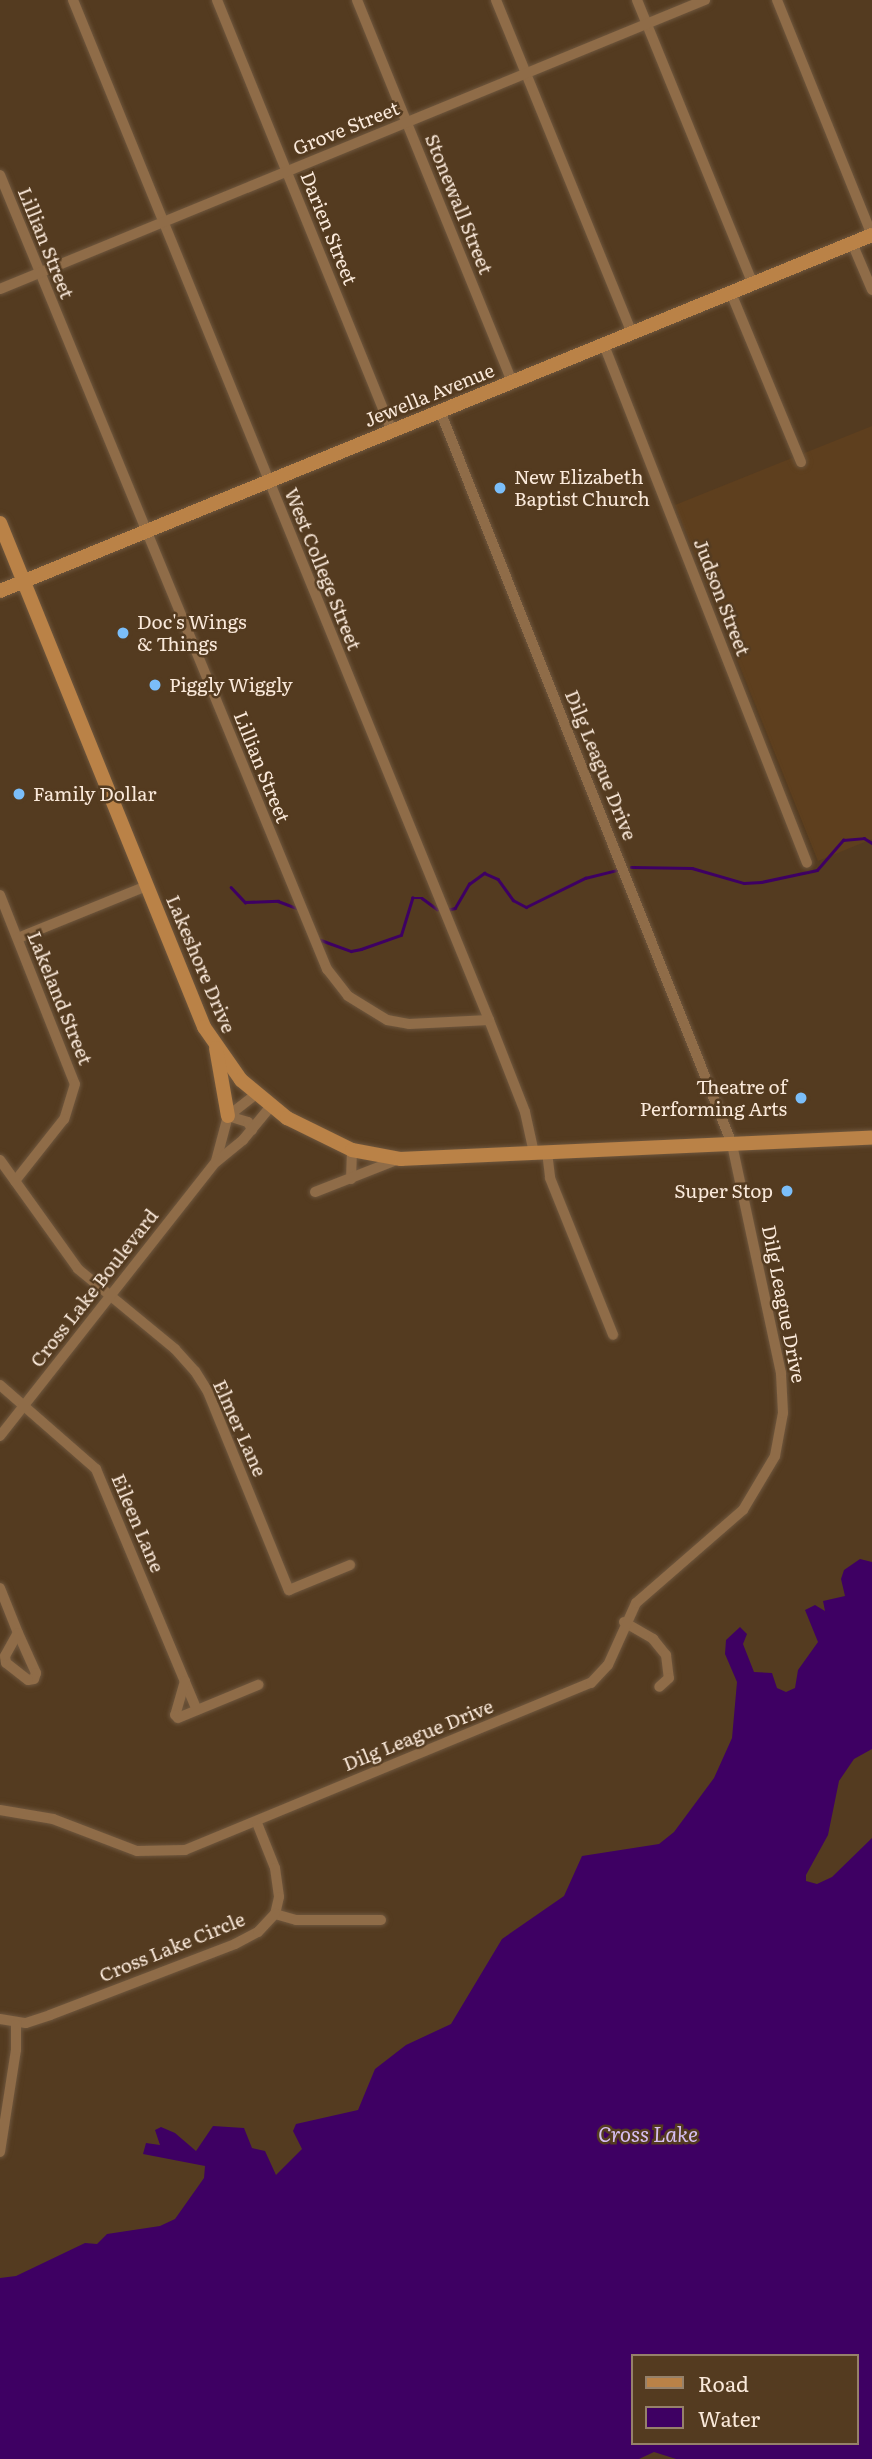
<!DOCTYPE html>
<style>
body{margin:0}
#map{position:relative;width:872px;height:2459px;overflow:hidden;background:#543b20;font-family:Literata,serif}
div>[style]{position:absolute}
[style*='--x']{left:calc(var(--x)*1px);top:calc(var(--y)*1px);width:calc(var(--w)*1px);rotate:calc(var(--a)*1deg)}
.built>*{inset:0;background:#5e3f1e}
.water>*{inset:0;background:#3e0063}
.stream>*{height:2.5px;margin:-1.25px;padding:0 1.25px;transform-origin:1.25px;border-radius:1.25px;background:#3e0063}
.roads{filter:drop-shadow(0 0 2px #6f573e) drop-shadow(0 0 2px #6f573e)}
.street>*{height:10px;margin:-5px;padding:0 5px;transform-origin:5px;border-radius:5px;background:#8f6c48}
.secondary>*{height:14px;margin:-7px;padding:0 7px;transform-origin:7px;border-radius:7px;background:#ba8247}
.dots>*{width:19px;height:19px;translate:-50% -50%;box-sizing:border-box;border:4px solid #543b20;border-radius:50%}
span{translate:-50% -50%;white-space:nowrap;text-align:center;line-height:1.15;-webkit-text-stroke:5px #543b20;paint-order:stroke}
.street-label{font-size:19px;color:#fae9da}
.poi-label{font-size:19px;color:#fae9da}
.left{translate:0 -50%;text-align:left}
.right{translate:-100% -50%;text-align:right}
.water-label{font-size:21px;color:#d6bef0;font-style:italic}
.legend{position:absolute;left:631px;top:2354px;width:228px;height:91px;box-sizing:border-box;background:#543b20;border:2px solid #96816a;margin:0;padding:9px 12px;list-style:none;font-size:21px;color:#fae9da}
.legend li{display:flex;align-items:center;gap:14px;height:35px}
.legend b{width:35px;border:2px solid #96816a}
</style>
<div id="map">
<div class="built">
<i style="clip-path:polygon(872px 426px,872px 839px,818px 861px,675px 505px)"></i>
</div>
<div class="water">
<i style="clip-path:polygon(evenodd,860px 1559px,872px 1562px,872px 1749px,854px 1759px,839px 1781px,828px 1835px,806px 1875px,806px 1881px,817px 1884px,832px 1877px,872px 1838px,872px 2459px,676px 2459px,654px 2452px,639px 2459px,0 2459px,0 2278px,16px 2276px,85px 2243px,97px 2244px,107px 2234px,160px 2226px,175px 2219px,204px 2178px,205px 2166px,143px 2154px,146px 2143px,160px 2145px,155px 2130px,161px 2127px,175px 2133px,196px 2151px,213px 2126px,244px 2128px,252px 2148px,265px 2151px,276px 2175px,302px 2149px,293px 2131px,296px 2124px,358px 2110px,375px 2069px,406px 2045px,451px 2024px,502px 1939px,564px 1896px,582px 1856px,659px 1844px,674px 1832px,714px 1778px,732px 1738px,737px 1682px,725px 1654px,726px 1640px,740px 1627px,747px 1634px,743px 1644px,754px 1672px,772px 1673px,777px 1688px,786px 1692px,795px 1688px,798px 1670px,818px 1642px,805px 1610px,815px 1605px,825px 1611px,823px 1601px,845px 1596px,841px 1579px,844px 1570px,860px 1559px,632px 2356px,856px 2356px,856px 2443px,632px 2443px,632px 2356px)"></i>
</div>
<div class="stream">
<i style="--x:631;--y:867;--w:61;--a:0.9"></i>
<i style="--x:692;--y:868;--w:54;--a:16.1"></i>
<i style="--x:744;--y:883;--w:17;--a:-3"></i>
<i style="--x:761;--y:882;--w:57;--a:-12.1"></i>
<i style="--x:817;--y:870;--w:40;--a:-49"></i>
<i style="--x:843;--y:840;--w:21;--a:-5"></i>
<i style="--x:864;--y:838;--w:9;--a:32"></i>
<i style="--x:231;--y:887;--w:21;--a:47"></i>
<i style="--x:245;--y:902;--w:33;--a:-2"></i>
<i style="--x:278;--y:901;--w:19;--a:21"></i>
<i style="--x:447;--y:910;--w:8;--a:-14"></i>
<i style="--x:455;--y:908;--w:28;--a:-60"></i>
<i style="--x:469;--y:884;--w:19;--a:-36"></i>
<i style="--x:484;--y:873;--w:15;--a:23"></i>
<i style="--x:498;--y:879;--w:26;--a:54"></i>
<i style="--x:513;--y:900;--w:15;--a:28"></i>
<i style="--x:526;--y:907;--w:66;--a:-26.2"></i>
<i style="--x:585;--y:878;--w:32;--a:-14"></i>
<i style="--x:318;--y:939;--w:35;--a:20"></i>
<i style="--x:351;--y:951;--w:10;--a:-11"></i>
<i style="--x:361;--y:949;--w:42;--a:-19.3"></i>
<i style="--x:401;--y:935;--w:39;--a:-73"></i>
<i style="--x:412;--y:898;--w:10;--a:0"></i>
<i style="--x:422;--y:898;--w:19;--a:36"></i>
</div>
<div class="roads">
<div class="street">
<i style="--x:73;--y:0;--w:1102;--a:67.81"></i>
<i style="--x:489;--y:1020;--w:99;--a:68.6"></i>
<i style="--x:525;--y:1112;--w:42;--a:77.6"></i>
<i style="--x:217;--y:0;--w:465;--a:67.9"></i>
<i style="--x:357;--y:0;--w:412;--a:67.9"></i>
<i style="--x:496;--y:0;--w:360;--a:67.8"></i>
<i style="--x:637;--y:0;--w:307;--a:67.8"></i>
<i style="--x:777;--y:0;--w:253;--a:68"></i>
<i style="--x:0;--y:175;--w:859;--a:67.62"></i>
<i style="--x:327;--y:969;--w:34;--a:52"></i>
<i style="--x:348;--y:996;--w:46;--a:31.6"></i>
<i style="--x:387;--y:1020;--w:22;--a:10"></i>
<i style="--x:409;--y:1024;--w:80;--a:-2.9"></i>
<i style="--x:852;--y:243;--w:51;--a:66.9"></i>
<i style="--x:0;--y:289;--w:762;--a:-22.29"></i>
<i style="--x:731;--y:293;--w:183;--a:67.5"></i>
<i style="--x:604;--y:345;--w:556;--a:68.6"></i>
<i style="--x:0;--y:895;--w:203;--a:68.4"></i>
<i style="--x:75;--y:1084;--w:37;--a:107"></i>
<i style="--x:64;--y:1119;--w:79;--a:128.3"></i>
<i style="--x:18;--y:938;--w:139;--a:-22"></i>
<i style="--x:228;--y:1116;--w:21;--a:17"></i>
<i style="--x:248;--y:1122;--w:9;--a:63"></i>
<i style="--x:547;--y:1152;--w:26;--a:83"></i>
<i style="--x:550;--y:1178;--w:169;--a:68.1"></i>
<i style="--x:0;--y:1160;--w:134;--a:54.4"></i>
<i style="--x:78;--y:1269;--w:126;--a:39.5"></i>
<i style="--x:175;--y:1349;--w:30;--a:48"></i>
<i style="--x:195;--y:1371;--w:25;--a:58"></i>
<i style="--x:208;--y:1392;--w:214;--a:67.8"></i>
<i style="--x:289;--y:1590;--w:66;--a:-22.3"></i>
<i style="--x:216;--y:1161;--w:47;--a:-75.1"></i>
<i style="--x:228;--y:1116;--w:36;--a:-38"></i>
<i style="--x:351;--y:1179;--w:29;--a:-88"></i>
<i style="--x:315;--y:1192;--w:90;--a:-21.4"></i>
<i style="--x:0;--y:1385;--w:128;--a:41.2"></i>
<i style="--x:96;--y:1469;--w:261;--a:67.3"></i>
<i style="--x:0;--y:1436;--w:349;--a:-51.8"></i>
<i style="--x:216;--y:1162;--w:35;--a:-39"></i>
<i style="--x:243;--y:1140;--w:44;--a:-50.5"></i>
<i style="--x:0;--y:1588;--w:48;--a:68.2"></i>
<i style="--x:624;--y:1622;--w:34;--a:30"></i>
<i style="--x:653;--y:1639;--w:21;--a:51"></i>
<i style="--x:666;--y:1655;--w:23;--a:83"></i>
<i style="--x:669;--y:1678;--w:13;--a:138"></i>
<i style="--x:18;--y:1633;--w:44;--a:65.8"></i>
<i style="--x:36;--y:1673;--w:6;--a:108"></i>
<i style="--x:34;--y:1679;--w:6;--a:171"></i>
<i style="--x:28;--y:1680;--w:28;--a:-142"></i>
<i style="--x:6;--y:1663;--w:7;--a:-98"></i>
<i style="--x:5;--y:1656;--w:26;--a:-61"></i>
<i style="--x:185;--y:1681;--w:35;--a:106"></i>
<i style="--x:175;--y:1715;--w:4;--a:45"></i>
<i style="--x:178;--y:1718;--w:87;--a:-22.4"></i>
<i style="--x:0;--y:1810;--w:54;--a:9.6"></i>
<i style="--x:53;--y:1819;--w:90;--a:20.9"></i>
<i style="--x:137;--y:1851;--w:48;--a:-1.2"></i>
<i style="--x:185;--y:1850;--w:439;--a:-22.4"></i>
<i style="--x:591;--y:1683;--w:25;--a:-47"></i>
<i style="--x:608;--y:1665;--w:68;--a:-65.7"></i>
<i style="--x:636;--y:1603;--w:142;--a:-41"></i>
<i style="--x:743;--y:1510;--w:63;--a:-59.3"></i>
<i style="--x:775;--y:1456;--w:44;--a:-79.5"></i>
<i style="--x:783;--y:1413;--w:40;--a:-92.9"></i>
<i style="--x:781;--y:1373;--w:234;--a:-102.1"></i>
<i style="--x:732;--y:1144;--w:789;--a:-111.72"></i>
<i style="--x:257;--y:1823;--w:48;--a:68.2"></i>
<i style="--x:275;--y:1868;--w:29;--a:82"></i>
<i style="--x:279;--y:1897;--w:17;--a:103"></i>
<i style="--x:275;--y:1914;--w:22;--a:16"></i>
<i style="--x:296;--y:1920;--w:85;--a:0"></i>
<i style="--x:0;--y:2019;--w:26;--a:9"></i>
<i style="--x:26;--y:2023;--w:25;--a:-18"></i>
<i style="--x:50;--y:2015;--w:198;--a:-21"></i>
<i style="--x:235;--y:1944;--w:26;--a:-28"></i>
<i style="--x:258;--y:1932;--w:25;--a:-47"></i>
<i style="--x:0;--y:2152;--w:103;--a:-81.1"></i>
<i style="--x:16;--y:2050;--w:26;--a:-90"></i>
</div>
<div class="secondary">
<i style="--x:0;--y:523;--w:544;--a:67.96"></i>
<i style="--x:204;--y:1027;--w:65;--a:55.1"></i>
<i style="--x:241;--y:1080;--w:60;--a:39.6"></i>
<i style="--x:287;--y:1118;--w:72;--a:26.2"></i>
<i style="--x:352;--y:1150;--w:50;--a:10.4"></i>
<i style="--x:401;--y:1159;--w:471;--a:-2.6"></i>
<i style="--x:0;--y:591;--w:942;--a:-22.21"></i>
<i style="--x:216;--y:1048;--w:69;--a:80"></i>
</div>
</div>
<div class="dots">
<i style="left:500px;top:488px;background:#7bbef9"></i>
<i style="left:123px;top:633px;background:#7bbef9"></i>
<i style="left:155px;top:685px;background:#7bbef9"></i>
<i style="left:19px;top:794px;background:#7bbef9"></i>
<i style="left:801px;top:1098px;background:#7bbef9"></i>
<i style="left:787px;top:1191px;background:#7bbef9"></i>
</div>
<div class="street-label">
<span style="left:346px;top:128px;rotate:-22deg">Grove Street</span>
<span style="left:459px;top:204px;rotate:68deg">Stonewall Street</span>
<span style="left:329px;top:228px;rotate:68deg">Darien Street</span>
<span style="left:46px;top:243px;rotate:68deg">Lillian Street</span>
<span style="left:429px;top:395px;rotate:-22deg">Jewella Avenue</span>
<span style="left:323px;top:569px;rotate:68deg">West College Street</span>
<span style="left:722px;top:597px;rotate:69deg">Judson Street</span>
<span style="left:601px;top:765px;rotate:68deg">Dilg League Drive</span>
<span style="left:262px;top:767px;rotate:68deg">Lillian Street</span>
<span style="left:201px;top:964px;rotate:67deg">Lakeshore Drive</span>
<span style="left:60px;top:998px;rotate:68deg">Lakeland Street</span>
<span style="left:94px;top:1288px;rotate:-52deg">Cross Lake Boulevard</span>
<span style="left:784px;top:1304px;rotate:79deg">Dilg League Drive</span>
<span style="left:240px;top:1428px;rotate:66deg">Elmer Lane</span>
<span style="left:138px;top:1523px;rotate:67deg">Eileen Lane</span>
<span style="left:418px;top:1735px;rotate:-22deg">Dilg League Drive</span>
<span style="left:172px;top:1947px;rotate:-22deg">Cross Lake Circle</span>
</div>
<div class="poi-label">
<span class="left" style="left:514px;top:488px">New Elizabeth<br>Baptist Church</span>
<span class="left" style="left:137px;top:633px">Doc's Wings<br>&amp; Things</span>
<span class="left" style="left:169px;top:685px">Piggly Wiggly</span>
<span class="left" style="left:33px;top:794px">Family Dollar</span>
<span class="right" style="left:787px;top:1098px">Theatre of<br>Performing Arts</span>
<span class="right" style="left:773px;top:1191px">Super Stop</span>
</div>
<div class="water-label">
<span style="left:648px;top:2133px">Cross Lake</span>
</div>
<ul class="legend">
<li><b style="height:9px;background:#ba8247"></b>Road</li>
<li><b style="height:19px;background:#3e0063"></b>Water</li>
</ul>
</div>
